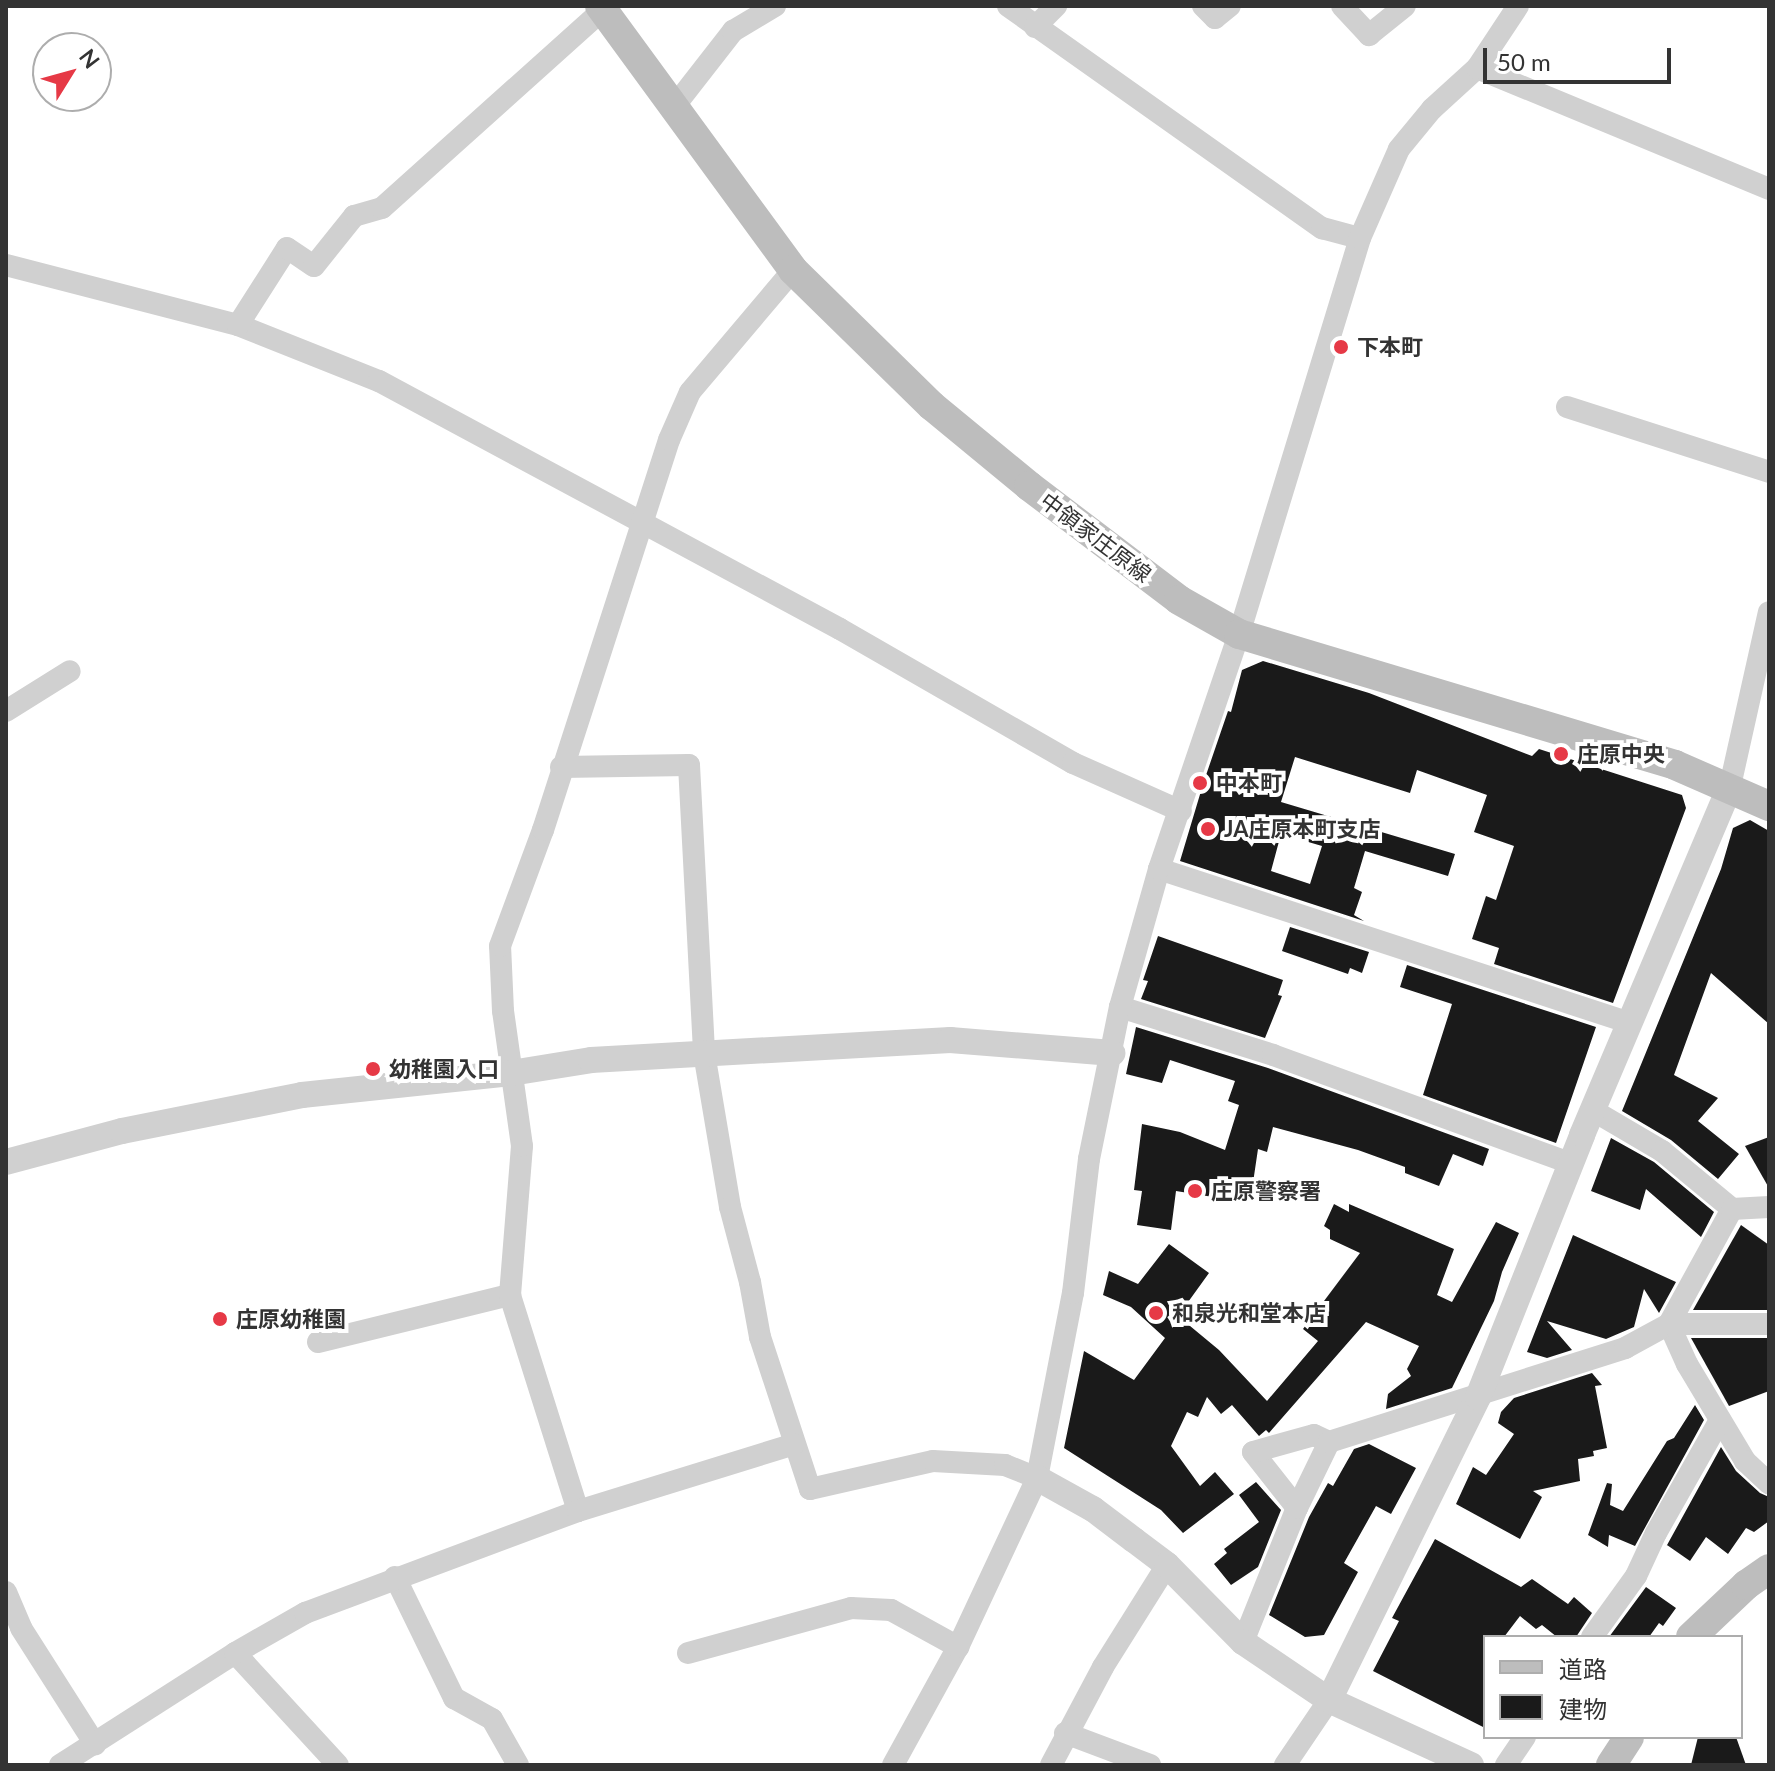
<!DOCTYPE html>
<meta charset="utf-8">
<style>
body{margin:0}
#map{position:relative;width:1775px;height:1771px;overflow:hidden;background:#fff;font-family:Lato,"Noto Sans JP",sans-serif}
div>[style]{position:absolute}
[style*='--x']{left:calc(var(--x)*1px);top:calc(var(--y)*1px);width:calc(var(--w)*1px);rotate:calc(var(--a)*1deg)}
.building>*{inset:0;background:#1a1a1a}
.minor>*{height:22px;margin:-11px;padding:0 11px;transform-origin:11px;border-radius:11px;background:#d0d0d0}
.tertiary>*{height:26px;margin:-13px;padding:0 13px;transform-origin:13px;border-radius:13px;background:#d0d0d0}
.secondary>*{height:30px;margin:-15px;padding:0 15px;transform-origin:15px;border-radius:15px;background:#bdbdbd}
.dots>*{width:22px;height:22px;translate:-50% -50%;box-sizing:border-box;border:4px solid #fff;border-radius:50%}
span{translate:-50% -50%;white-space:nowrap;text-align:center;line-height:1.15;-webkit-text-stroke:8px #fff;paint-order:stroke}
.poi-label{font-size:22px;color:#333;font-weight:700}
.left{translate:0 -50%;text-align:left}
.street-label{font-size:22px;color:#333}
.frame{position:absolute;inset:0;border:8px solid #333;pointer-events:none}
.legend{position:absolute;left:1483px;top:1635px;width:260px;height:104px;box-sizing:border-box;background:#fff;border:2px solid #adadad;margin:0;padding:10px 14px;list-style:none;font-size:24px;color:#333}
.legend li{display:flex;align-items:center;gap:16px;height:40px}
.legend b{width:40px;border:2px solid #adadad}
.north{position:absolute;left:32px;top:32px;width:80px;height:80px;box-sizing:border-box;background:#fff;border:2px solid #adadad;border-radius:50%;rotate:53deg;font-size:22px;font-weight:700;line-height:32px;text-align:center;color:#333}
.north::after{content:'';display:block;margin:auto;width:28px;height:36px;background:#e63946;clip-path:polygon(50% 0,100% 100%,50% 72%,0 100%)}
.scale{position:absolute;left:1483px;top:48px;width:188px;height:36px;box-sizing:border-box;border:4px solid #333;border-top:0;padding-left:10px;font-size:24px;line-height:28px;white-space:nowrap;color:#333;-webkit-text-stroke:6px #fff;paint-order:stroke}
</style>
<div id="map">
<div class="building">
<i style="clip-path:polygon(evenodd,1263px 661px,1369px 693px,1532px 756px,1539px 749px,1682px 795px,1686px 808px,1613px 1003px,1494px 964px,1499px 948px,1472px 939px,1486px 896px,1496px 900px,1514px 846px,1474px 832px,1487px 795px,1417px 770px,1410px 793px,1295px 757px,1281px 802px,1455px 854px,1448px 876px,1365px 851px,1354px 888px,1362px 892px,1354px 915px,1364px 921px,1180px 861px,1204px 781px,1228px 711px,1231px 712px,1242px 670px,1263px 661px,1281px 834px,1322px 846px,1310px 884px,1271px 871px,1281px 834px)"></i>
<i style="clip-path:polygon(1750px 820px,1769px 831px,1769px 1024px,1711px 973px,1674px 1075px,1718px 1098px,1698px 1121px,1739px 1154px,1718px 1179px,1671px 1140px,1622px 1111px,1721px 869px,1733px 828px)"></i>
<i style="clip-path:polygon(1290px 927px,1369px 952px,1362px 973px,1350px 968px,1348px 974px,1282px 951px)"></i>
<i style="clip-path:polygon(1158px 936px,1283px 980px,1278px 995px,1282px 996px,1265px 1038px,1141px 999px,1148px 981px,1143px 980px)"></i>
<i style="clip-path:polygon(1407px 965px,1596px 1027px,1556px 1143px,1423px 1095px,1452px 1004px,1400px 987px)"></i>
<i style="clip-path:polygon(1136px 1027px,1268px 1068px,1489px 1149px,1483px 1166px,1453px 1154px,1439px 1186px,1405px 1173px,1405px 1167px,1358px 1150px,1273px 1127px,1267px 1152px,1258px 1149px,1250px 1203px,1176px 1191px,1171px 1230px,1137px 1225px,1142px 1191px,1134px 1190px,1142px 1124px,1180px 1132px,1225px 1150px,1239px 1105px,1228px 1101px,1235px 1081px,1170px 1060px,1162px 1083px,1126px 1074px)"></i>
<i style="clip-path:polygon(1769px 1137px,1769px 1188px,1745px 1146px)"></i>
<i style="clip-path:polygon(1611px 1138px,1654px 1162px,1714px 1212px,1701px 1237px,1646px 1189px,1640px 1210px,1591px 1191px)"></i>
<i style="clip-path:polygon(1334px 1204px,1349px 1212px,1349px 1204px,1454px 1249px,1437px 1295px,1452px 1302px,1496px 1222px,1519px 1233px,1502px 1272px,1494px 1301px,1452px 1388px,1386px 1409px,1388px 1394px,1411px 1376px,1407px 1369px,1419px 1346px,1366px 1322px,1269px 1433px,1266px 1430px,1259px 1436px,1232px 1405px,1221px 1414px,1207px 1397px,1198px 1417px,1187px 1412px,1171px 1446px,1200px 1486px,1215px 1472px,1234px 1494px,1183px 1533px,1161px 1510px,1064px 1448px,1084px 1351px,1134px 1380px,1165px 1338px,1131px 1307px,1103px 1295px,1109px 1271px,1138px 1284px,1169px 1244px,1209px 1273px,1178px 1316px,1219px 1350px,1267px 1401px,1318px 1341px,1303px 1329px,1360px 1253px,1330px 1239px,1330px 1230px,1324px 1226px)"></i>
<i style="clip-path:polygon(1741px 1225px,1769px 1245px,1769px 1310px,1693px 1310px)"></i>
<i style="clip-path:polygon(1573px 1235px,1676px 1282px,1659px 1313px,1644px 1289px,1634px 1327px,1606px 1339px,1547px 1321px,1572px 1350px,1547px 1358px,1527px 1352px)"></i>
<i style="clip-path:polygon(1691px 1338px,1769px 1338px,1769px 1391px,1729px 1406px)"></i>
<i style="clip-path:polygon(1592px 1373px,1602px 1385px,1595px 1386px,1607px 1448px,1593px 1451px,1594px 1456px,1578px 1459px,1580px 1481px,1533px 1491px,1542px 1497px,1520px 1539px,1456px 1504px,1473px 1467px,1486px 1475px,1514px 1434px,1498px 1423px,1501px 1412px,1514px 1398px)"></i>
<i style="clip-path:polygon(1695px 1405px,1704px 1420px,1635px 1546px,1609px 1535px,1608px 1547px,1588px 1535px,1607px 1483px,1612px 1484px,1610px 1505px,1623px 1511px,1667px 1441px,1674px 1438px)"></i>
<i style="clip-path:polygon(1369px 1444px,1416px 1468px,1391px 1514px,1376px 1506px,1344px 1563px,1358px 1572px,1324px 1635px,1305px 1637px,1269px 1615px,1309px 1517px,1328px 1483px,1333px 1486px,1354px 1449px)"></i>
<i style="clip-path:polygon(1721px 1447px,1736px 1471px,1760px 1493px,1769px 1497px,1769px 1521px,1754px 1532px,1746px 1528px,1728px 1554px,1706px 1537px,1690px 1561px,1667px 1545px,1661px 1556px)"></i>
<i style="clip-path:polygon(1256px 1482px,1281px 1510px,1258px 1567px,1231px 1585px,1214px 1564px,1227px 1553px,1224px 1549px,1259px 1522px,1239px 1495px)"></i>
<i style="clip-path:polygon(1435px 1539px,1521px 1587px,1532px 1579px,1568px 1604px,1574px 1597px,1592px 1613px,1576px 1637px,1557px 1637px,1542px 1625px,1536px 1629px,1520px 1616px,1504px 1637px,1485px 1637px,1485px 1728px,1373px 1671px,1399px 1621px,1392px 1618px)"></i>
<i style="clip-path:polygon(1646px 1587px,1676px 1608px,1663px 1626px,1659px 1623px,1649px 1637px,1609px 1637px)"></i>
<i style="clip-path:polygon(1698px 1737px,1736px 1737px,1746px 1765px,1691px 1765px)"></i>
</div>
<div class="minor">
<i style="--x:1008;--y:6;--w:385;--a:35.3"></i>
<i style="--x:1322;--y:228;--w:39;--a:15"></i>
<i style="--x:1203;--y:6;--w:17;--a:45"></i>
<i style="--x:1215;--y:18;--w:19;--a:-39"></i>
<i style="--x:1342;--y:6;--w:40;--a:47"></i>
<i style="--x:1369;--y:35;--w:46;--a:-38.9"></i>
<i style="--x:1035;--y:27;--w:30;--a:-45"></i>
<i style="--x:1477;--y:68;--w:316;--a:22.5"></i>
<i style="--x:673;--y:108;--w:98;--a:-52.1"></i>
<i style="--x:733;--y:31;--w:49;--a:-30.8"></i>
<i style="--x:6;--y:265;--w:240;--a:14.5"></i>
<i style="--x:238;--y:325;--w:152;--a:21.7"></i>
<i style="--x:379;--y:381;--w:523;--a:28.28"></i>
<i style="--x:840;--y:629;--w:269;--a:29.9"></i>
<i style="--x:1073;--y:763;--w:118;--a:24"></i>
<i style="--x:238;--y:325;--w:91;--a:-57.5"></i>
<i style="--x:287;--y:248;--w:32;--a:34"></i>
<i style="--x:314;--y:266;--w:64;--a:-51.3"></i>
<i style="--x:354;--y:216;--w:29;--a:-16"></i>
<i style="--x:382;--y:208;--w:297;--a:-41.9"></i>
<i style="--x:1567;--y:407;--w:212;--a:17.8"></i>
<i style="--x:6;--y:711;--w:75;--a:-32"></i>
<i style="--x:561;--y:767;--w:128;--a:-0.9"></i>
<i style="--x:689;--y:765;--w:288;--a:87"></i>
<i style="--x:704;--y:1053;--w:156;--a:80.4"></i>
<i style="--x:730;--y:1207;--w:78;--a:75.1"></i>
<i style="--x:750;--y:1282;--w:56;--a:79.7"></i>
<i style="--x:760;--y:1337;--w:160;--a:71.8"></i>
<i style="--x:810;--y:1489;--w:126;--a:-12.8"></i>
<i style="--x:933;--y:1461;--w:72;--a:3.2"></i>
<i style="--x:1005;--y:1465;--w:35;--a:22"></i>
<i style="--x:1730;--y:786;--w:178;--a:-77.4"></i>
<i style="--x:1159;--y:869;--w:496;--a:18.1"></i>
<i style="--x:1120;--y:1007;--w:160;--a:17.4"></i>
<i style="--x:1273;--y:1055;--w:318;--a:20"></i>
<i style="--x:1594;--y:1111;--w:79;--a:30.5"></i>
<i style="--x:1662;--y:1151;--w:91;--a:39.6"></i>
<i style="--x:1732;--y:1209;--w:131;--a:118.7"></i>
<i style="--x:1669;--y:1324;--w:44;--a:65.8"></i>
<i style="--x:1687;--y:1364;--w:113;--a:59.1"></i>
<i style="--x:1745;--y:1461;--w:33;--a:43"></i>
<i style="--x:1732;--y:1209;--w:37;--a:-3"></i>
<i style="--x:318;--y:1342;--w:198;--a:-13.8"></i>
<i style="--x:1297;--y:1508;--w:71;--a:-128.2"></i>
<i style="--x:1253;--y:1452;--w:63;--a:-15.6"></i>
<i style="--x:1314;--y:1435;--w:17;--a:25"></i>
<i style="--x:578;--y:1511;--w:226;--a:-107.5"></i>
<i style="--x:510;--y:1295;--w:149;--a:-85.4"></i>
<i style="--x:522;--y:1146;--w:136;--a:-98"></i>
<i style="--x:503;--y:1011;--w:65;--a:-92.6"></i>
<i style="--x:500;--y:946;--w:124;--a:-69.7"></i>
<i style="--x:543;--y:830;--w:410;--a:-72.1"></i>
<i style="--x:669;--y:440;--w:52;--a:-66.4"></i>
<i style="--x:690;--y:392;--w:160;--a:-49.8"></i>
<i style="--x:395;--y:1577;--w:135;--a:64"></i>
<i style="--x:454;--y:1698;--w:43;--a:28.9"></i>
<i style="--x:492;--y:1719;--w:53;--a:60.5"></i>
<i style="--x:6;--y:1592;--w:39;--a:67"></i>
<i style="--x:21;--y:1628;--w:138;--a:57.5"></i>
<i style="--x:1592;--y:1637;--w:75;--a:-54.2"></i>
<i style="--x:1636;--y:1576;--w:47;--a:-65.1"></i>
<i style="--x:1656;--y:1533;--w:130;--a:-60.5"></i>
<i style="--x:1243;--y:1642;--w:144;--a:-68.1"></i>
<i style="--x:1297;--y:1508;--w:73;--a:-64.1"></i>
<i style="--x:1329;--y:1442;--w:311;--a:-17.6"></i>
<i style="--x:1625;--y:1348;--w:50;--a:-28.6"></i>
<i style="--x:1669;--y:1324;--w:100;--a:0"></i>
<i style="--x:235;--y:1653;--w:152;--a:47.4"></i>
<i style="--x:688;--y:1653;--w:169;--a:-15.4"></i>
<i style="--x:851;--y:1608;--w:40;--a:2.9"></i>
<i style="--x:891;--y:1610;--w:77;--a:28.9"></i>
<i style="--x:1065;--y:1733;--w:91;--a:20.6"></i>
<i style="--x:60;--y:1765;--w:208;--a:-32.6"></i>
<i style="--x:235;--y:1653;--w:81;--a:-29.7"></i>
<i style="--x:305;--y:1613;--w:291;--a:-20.5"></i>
<i style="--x:578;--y:1511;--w:226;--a:-17.2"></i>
<i style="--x:893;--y:1765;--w:135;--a:-61.2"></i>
<i style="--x:958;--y:1647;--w:187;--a:-64.9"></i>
<i style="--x:1037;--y:1478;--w:188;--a:-79"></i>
<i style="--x:1073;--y:1293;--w:135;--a:-83.2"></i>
<i style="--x:1089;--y:1159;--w:155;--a:-78.5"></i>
<i style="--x:1120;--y:1007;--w:143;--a:-74.2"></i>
<i style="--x:1159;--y:869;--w:248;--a:-71.2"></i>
<i style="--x:1239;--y:634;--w:414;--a:-73"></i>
<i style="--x:1360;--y:238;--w:97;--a:-66.3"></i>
<i style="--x:1399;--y:149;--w:52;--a:-50.5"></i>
<i style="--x:1432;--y:109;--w:61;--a:-42.3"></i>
<i style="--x:1477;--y:68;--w:74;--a:-56.5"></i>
<i style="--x:1051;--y:1765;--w:111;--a:-62"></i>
<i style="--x:1103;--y:1667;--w:120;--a:-57.9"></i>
<i style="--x:1285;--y:1765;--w:78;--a:-55.9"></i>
<i style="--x:1506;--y:1765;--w:34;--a:-56"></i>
</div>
<div class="tertiary">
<i style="--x:6;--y:1162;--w:120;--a:-15"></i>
<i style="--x:122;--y:1131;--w:184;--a:-11.3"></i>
<i style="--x:302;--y:1095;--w:210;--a:-6"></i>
<i style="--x:511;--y:1073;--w:81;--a:-9.2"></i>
<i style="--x:591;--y:1060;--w:360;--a:-3.2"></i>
<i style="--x:950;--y:1040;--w:163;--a:4.6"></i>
<i style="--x:1037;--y:1478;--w:64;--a:29"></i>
<i style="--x:1093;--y:1509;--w:51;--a:37.1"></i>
<i style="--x:1134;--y:1540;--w:41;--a:37.1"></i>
<i style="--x:1167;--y:1565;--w:108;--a:45.4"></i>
<i style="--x:1243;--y:1642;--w:104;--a:34"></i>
<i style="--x:1471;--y:1765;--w:156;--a:-155.4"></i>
<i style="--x:1329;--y:1700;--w:338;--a:-63.8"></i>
<i style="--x:1478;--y:1397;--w:282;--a:-68.3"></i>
<i style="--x:1582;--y:1135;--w:379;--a:-67"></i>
</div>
<div class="secondary">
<i style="--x:600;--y:6;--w:327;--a:53.8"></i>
<i style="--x:793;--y:270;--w:194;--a:44.4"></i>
<i style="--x:932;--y:406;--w:126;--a:39.5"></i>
<i style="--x:1029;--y:486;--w:188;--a:37.2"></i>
<i style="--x:1179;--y:600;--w:69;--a:29.5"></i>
<i style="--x:1239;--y:634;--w:455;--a:16.7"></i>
<i style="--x:1675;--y:765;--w:103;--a:23.6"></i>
<i style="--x:1691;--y:1637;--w:76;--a:-43.4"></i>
<i style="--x:1746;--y:1585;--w:28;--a:-35"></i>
<i style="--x:1611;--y:1765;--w:33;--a:-57"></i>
</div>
<div class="dots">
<i style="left:1341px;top:347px;background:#e63946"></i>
<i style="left:1561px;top:754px;background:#e63946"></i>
<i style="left:1200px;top:783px;background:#e63946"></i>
<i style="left:1208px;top:829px;background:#e63946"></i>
<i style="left:373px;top:1069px;background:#e63946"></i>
<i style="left:1195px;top:1191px;background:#e63946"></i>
<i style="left:1156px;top:1313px;background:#e63946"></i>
<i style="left:220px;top:1319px;background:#e63946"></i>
</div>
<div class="poi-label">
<span class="left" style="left:1357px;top:347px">下本町</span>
<span class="left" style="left:1577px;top:754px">庄原中央</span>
<span class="left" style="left:1216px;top:783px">中本町</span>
<span class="left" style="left:1224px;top:829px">JA庄原本町支店</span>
<span class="left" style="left:389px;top:1069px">幼稚園入口</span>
<span class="left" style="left:1211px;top:1191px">庄原警察署</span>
<span class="left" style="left:1172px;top:1313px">和泉光和堂本店</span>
<span class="left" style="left:236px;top:1319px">庄原幼稚園</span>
</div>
<div class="street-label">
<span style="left:1096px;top:537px;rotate:37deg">中領家庄原線</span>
</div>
<div class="frame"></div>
<ul class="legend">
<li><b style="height:10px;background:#bdbdbd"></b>道路</li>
<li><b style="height:22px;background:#1a1a1a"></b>建物</li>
</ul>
<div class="north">N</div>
<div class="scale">50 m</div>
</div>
